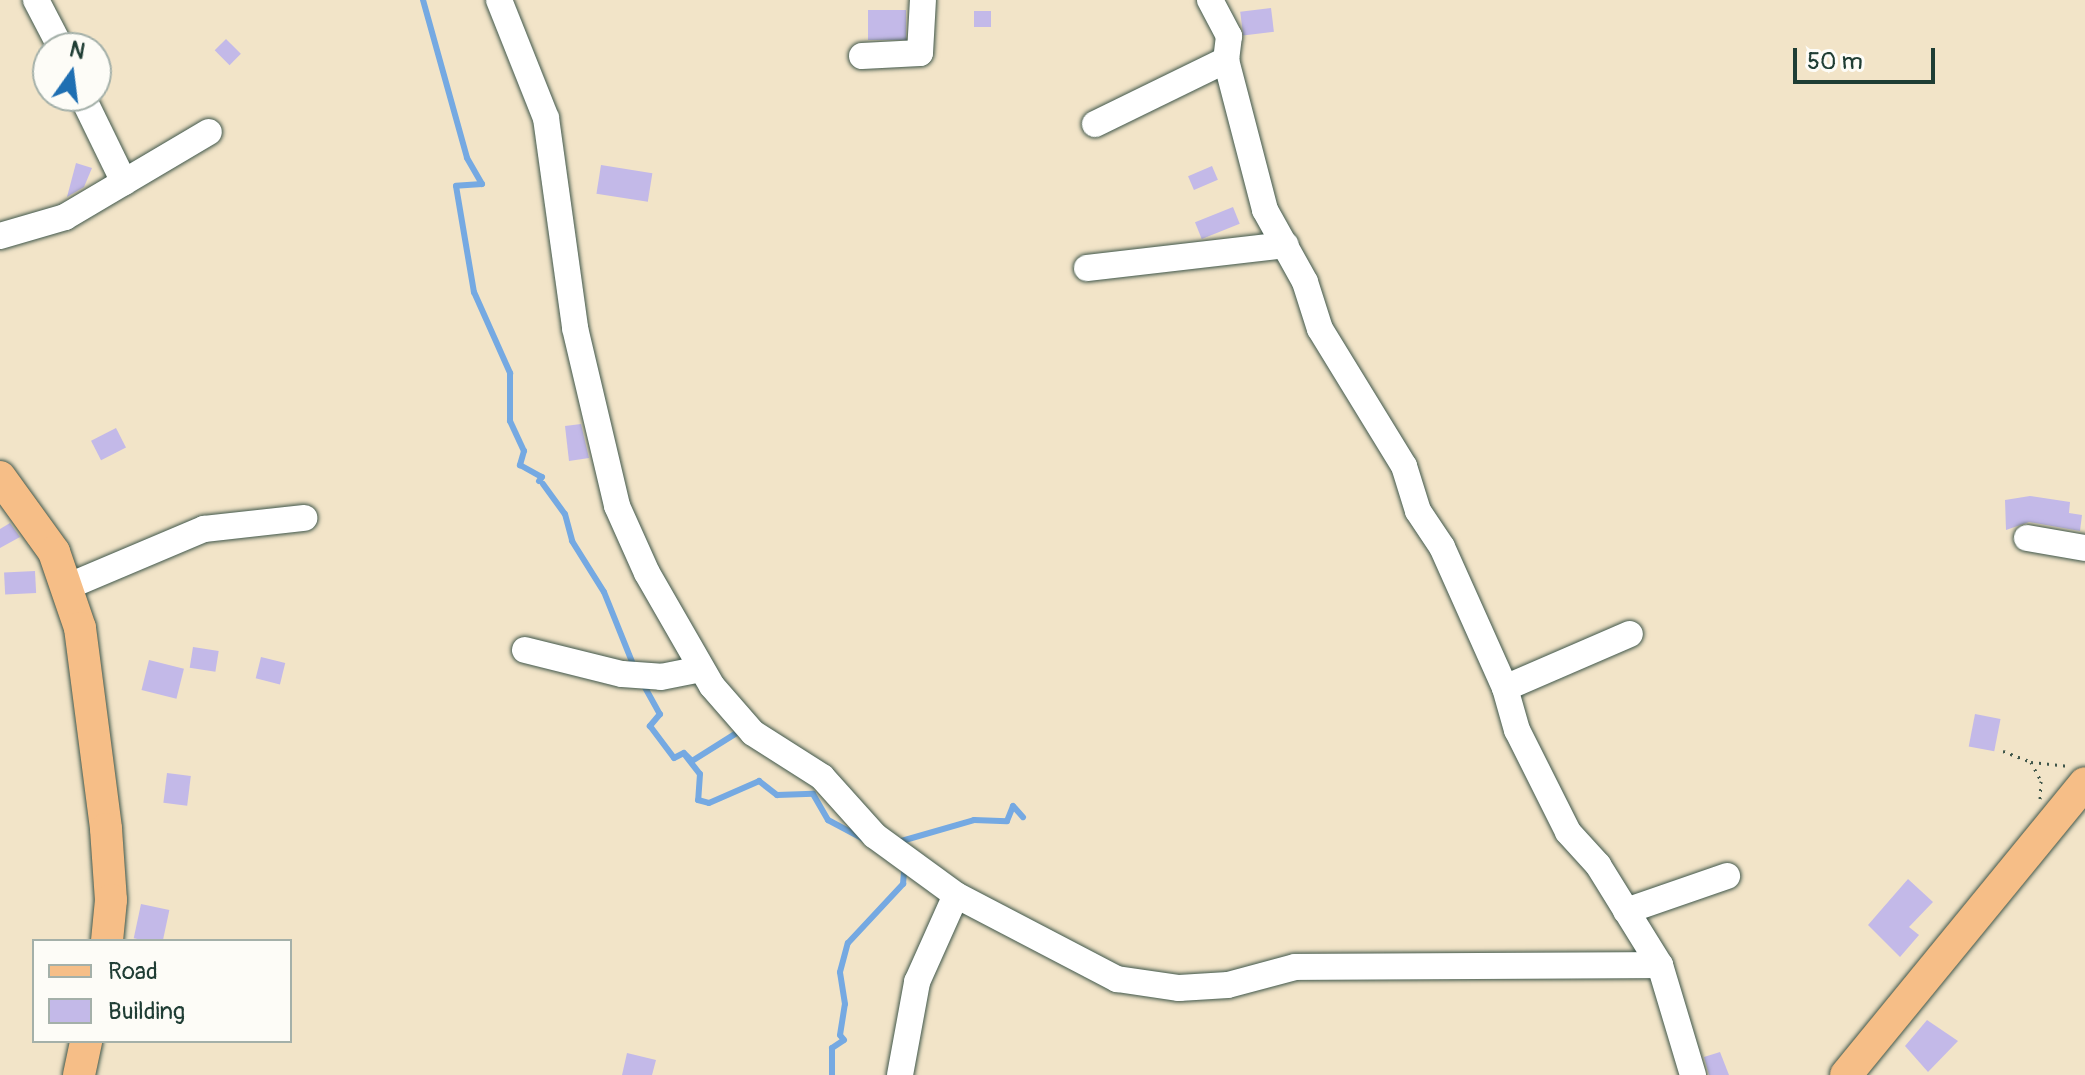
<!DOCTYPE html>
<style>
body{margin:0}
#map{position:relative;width:2085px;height:1075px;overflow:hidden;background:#f2e4c8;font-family:Pangolin,sans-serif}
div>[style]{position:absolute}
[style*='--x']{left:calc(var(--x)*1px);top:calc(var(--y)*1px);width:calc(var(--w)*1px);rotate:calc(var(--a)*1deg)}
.stream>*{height:6px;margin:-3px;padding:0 3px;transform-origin:3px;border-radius:3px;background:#75a9e2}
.building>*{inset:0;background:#c3b9e8;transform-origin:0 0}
.path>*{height:3px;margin-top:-1.5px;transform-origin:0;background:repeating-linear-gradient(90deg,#3f564a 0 2px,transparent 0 8px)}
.roads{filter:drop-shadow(0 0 2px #3f564a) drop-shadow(0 0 2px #3f564a)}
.minor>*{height:26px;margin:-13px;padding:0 13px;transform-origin:13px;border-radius:13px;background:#fff}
.major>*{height:32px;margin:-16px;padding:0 16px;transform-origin:16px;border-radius:16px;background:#f6be87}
span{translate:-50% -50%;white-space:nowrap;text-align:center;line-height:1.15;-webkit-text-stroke:6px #fdfcf7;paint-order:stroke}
.legend{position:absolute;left:32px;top:939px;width:260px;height:104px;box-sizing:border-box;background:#fdfcf7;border:2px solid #a4b0a9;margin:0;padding:10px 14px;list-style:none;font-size:24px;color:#1f3d34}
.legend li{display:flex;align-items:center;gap:16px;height:40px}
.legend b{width:40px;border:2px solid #a4b0a9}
.north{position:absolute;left:32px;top:32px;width:80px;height:80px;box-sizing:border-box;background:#fdfcf7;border:2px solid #a4b0a9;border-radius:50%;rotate:14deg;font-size:22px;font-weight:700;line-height:32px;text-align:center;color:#1f3d34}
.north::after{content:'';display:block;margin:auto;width:28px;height:36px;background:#1f6fb2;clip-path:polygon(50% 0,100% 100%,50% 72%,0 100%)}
.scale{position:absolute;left:1793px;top:48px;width:142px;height:36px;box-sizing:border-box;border:4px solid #1f3d34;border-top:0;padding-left:10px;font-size:24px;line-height:28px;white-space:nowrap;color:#1f3d34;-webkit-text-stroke:6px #fdfcf7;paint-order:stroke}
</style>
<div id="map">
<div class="stream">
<i style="--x:423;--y:0;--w:164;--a:74.4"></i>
<i style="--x:467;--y:158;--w:30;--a:60"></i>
<i style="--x:482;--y:184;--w:26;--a:176"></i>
<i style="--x:456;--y:186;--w:108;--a:80.4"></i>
<i style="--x:474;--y:292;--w:89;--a:66"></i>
<i style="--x:510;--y:373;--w:48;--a:90"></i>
<i style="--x:510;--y:421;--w:33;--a:65"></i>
<i style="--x:524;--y:451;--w:15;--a:106"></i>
<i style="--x:520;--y:465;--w:25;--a:29"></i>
<i style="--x:542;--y:477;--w:5;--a:127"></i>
<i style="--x:543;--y:484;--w:37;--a:54"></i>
<i style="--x:565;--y:514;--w:28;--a:75"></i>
<i style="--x:572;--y:541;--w:60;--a:57.9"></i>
<i style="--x:604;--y:592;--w:83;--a:68.1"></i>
<i style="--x:642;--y:682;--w:37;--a:61"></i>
<i style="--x:660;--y:714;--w:16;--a:130"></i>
<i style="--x:650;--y:726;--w:40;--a:53"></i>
<i style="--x:674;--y:758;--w:11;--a:-27"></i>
<i style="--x:684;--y:753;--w:11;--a:45"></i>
<i style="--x:692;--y:761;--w:51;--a:-32.1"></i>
<i style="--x:685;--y:755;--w:24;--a:52"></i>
<i style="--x:700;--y:774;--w:26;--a:94"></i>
<i style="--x:698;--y:800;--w:11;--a:15"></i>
<i style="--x:709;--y:803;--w:55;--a:-23.7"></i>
<i style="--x:759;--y:781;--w:23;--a:38"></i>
<i style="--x:777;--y:795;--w:36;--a:-2"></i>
<i style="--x:813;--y:794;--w:30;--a:60"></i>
<i style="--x:828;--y:820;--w:40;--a:28"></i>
<i style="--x:898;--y:842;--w:79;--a:-16.1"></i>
<i style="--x:974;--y:820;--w:33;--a:2"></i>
<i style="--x:1007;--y:821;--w:16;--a:-68"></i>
<i style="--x:1013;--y:806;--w:15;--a:48"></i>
<i style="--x:832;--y:1075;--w:27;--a:-90"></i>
<i style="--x:832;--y:1048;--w:14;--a:-34"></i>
<i style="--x:844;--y:1040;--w:6;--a:-129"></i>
<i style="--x:840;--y:1035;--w:31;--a:-81"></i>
<i style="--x:845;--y:1004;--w:32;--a:-99"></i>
<i style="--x:840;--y:972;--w:30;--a:-75"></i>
<i style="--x:848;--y:943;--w:81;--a:-47"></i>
<i style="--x:903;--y:884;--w:12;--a:-85"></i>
</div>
<div class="building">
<i style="left:1271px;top:8px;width:24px;height:31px;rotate:83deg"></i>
<i style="left:868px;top:10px;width:38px;height:30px"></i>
<i style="left:974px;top:11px;width:17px;height:16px"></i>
<i style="left:226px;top:39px;width:21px;height:16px;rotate:45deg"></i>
<i style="clip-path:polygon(76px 163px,92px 168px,84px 187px,67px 197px)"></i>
<i style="left:601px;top:165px;width:52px;height:29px;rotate:9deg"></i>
<i style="left:1212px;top:166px;width:15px;height:26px;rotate:67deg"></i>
<i style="left:1233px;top:207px;width:18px;height:41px;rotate:68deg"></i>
<i style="clip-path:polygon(581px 424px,589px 458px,569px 461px,565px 426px)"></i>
<i style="left:116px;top:428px;width:22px;height:28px;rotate:63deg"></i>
<i style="clip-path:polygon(2030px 496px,2070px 502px,2069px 513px,2082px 515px,2080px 531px,2029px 522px,2006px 530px,2005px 500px)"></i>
<i style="clip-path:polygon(10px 523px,20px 537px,0 548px,0 529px)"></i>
<i style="left:35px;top:571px;width:22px;height:31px;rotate:87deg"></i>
<i style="left:193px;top:647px;width:26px;height:21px;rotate:9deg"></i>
<i style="left:261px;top:657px;width:25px;height:22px;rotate:14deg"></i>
<i style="left:149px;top:660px;width:36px;height:31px;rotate:14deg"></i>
<i style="left:1975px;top:714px;width:26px;height:33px;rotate:11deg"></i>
<i style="left:167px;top:773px;width:24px;height:30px;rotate:7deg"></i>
<i style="clip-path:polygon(1908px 879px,1933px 902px,1909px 927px,1919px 935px,1900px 957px,1868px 925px)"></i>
<i style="left:141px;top:904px;width:29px;height:35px;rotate:12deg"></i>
<i style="clip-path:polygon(1927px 1020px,1958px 1041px,1928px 1072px,1905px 1046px)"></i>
<i style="clip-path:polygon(1720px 1052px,1729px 1075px,1709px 1075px,1704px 1057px)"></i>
<i style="clip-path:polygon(627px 1053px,656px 1060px,652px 1075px,622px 1075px)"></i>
</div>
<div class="path">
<i style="--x:2003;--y:751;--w:30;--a:21"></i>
<i style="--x:2031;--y:762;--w:21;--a:62"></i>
<i style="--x:2041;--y:781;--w:18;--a:93"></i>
<i style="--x:2031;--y:762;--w:36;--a:6"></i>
</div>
<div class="roads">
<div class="minor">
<i style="--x:36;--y:0;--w:54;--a:62.5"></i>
<i style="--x:499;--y:0;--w:127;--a:68.3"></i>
<i style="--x:546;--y:118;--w:212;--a:82.1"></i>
<i style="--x:575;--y:328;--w:183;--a:76.7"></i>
<i style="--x:617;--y:506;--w:73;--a:65.9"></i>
<i style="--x:647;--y:573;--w:130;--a:60.1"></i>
<i style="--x:712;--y:686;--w:62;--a:48.9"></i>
<i style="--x:753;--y:733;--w:82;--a:32.5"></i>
<i style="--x:822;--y:777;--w:79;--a:48.1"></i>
<i style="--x:875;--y:836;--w:100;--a:36.1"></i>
<i style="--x:956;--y:895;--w:182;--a:27.6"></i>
<i style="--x:1117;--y:979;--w:63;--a:8.3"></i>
<i style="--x:1179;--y:988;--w:49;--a:-3.5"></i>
<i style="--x:1228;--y:985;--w:69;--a:-15"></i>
<i style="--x:1295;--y:967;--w:365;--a:-0.3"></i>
<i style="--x:1210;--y:0;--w:41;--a:62.2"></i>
<i style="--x:1229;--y:36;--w:24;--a:97"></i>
<i style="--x:1226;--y:60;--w:155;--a:75.4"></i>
<i style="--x:1265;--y:210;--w:82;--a:60.9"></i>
<i style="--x:1305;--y:282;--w:49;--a:72.3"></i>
<i style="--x:1320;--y:329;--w:161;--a:58.5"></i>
<i style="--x:1404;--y:466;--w:47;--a:72.7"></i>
<i style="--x:1418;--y:511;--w:43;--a:56.3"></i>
<i style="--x:1442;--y:547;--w:154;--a:65.9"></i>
<i style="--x:1505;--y:688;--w:44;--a:74.1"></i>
<i style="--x:1517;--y:730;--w:114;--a:63.4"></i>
<i style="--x:1568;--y:832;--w:45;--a:47.7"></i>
<i style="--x:1598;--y:865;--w:118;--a:58.2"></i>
<i style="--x:1660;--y:965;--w:115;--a:73.3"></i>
<i style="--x:862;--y:56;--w:58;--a:-3"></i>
<i style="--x:920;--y:53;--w:53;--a:-86.8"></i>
<i style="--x:82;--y:96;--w:96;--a:64"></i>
<i style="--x:1095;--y:124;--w:146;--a:-26"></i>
<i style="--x:0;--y:236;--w:68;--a:-16.3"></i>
<i style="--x:65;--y:217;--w:167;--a:-30.6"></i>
<i style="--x:1087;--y:268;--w:200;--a:-6.6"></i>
<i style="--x:2027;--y:538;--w:59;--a:9.8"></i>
<i style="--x:69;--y:586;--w:147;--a:-22.9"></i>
<i style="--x:204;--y:529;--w:101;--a:-6.3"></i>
<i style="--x:525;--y:650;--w:100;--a:13.9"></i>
<i style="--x:622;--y:674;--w:39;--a:4"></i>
<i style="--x:661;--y:677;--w:41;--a:-11.3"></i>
<i style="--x:1505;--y:688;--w:136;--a:-23.4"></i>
<i style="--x:1626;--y:911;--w:107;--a:-19.1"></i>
<i style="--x:900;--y:1075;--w:95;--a:-79.6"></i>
<i style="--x:917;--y:982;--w:95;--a:-65.9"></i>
</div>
<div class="major">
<i style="--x:0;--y:477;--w:92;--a:54.2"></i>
<i style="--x:54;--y:552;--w:80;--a:71.1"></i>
<i style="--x:80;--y:628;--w:203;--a:82.6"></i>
<i style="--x:106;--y:829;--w:71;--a:86"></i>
<i style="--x:111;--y:900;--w:41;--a:95.6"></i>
<i style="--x:79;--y:1075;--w:35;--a:-78"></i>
<i style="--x:1846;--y:1075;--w:377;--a:-50.7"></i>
</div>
</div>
<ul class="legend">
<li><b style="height:10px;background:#f6be87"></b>Road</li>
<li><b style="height:22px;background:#c3b9e8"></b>Building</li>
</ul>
<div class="north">N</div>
<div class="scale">50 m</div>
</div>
